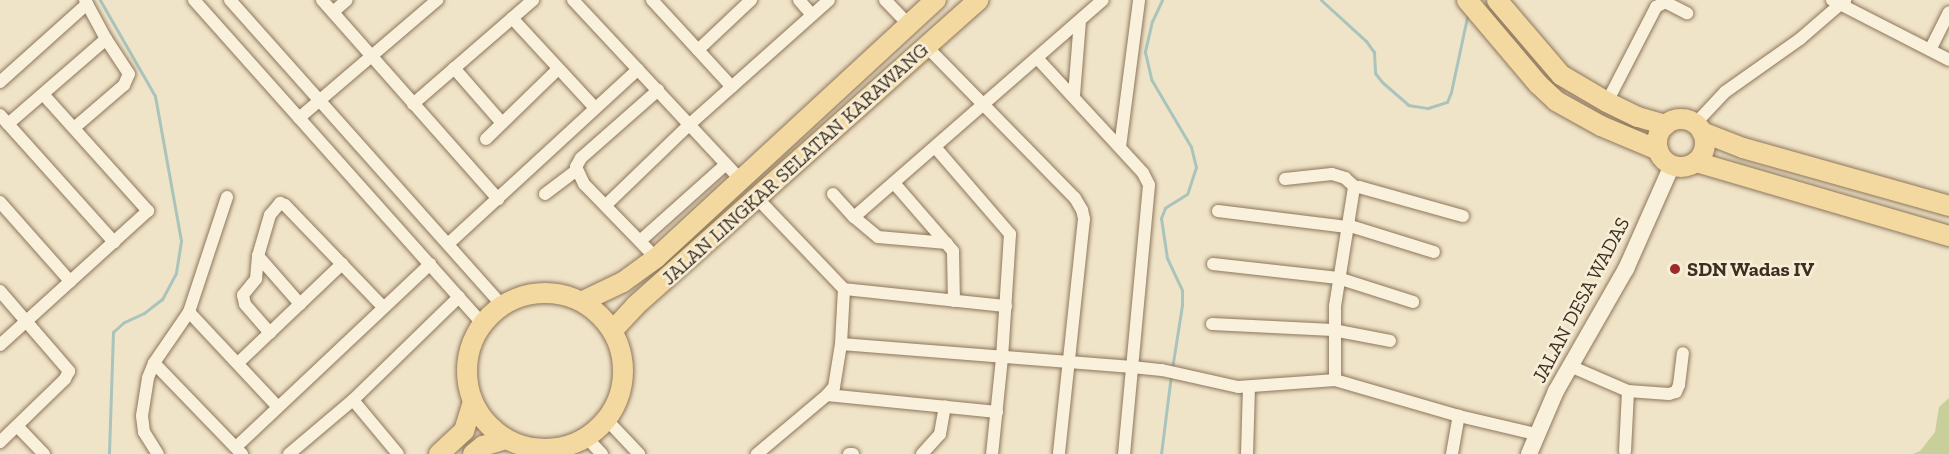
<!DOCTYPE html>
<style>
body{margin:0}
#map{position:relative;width:1949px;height:454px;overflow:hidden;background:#f0e4c8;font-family:"Zilla Slab",serif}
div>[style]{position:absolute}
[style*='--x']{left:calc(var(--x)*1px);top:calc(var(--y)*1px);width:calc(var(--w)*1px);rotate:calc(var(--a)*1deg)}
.green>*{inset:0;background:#c9cf9b}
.stream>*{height:3px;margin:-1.5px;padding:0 1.5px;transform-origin:1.5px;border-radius:1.5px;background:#a9c4bc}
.roads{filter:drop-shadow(0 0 2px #8d765c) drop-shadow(0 0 2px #8d765c)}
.minor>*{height:12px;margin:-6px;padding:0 6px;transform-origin:6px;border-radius:6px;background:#faf1dc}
.secondary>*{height:16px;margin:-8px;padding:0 8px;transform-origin:8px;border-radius:8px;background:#faf1dc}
.primary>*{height:20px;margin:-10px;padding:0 10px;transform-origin:10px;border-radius:10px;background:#f3d9a0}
.primary>.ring{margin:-10px;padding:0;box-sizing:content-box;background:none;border:20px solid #f3d9a0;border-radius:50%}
.dots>*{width:16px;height:16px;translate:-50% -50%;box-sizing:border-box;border:3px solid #f7eed8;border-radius:50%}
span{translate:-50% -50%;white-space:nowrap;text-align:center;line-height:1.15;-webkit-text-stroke:5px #f7eed8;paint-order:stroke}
.street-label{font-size:20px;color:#3d2e20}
.poi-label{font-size:20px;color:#3d2e20;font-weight:700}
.left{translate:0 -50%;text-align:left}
</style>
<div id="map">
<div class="green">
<i style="clip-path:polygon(1949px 398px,1949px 454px,1913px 454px,1920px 451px,1935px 432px,1939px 407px)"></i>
</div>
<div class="stream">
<i style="--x:100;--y:0;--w:111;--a:60.2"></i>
<i style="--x:155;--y:96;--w:147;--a:79.8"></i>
<i style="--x:181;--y:241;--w:32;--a:99"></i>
<i style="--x:176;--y:273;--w:30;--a:118"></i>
<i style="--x:162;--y:299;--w:23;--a:142"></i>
<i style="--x:144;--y:313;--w:23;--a:155"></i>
<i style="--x:123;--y:323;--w:13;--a:138"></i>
<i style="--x:113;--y:332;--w:122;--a:91.9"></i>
<i style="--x:1162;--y:0;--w:23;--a:115"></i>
<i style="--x:1152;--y:21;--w:32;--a:103"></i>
<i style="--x:1145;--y:52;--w:28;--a:77"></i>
<i style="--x:1151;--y:79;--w:79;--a:59.5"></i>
<i style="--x:1191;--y:147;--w:21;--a:76"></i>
<i style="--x:1196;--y:167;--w:28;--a:108"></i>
<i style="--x:1187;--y:194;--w:26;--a:148"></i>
<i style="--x:1165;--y:208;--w:11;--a:112"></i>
<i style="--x:1161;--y:218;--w:40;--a:81.5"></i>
<i style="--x:1167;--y:258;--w:35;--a:65"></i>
<i style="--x:1182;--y:290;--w:15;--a:90"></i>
<i style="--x:1182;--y:305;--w:65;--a:98.9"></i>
<i style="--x:1321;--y:0;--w:61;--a:42.3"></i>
<i style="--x:1366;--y:41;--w:14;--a:54"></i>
<i style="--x:1374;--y:52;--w:21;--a:87"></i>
<i style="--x:1375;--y:73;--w:11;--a:52"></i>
<i style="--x:1382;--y:82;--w:35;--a:41"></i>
<i style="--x:1408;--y:105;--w:20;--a:9"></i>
<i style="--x:1428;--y:108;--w:20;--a:-18"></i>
<i style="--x:1447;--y:102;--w:11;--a:-68"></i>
<i style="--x:1451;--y:92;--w:81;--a:-77.9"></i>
<i style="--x:1161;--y:454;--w:80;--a:-82.8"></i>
</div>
<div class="roads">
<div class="minor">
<i style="--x:194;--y:0;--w:433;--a:48.3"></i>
<i style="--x:230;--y:0;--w:409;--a:48.3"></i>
<i style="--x:322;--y:0;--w:266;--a:48.5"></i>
<i style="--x:573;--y:0;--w:246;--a:47"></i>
<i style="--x:652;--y:0;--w:118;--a:47.4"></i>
<i style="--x:799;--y:0;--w:20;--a:49"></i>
<i style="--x:885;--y:0;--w:33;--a:46"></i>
<i style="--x:1832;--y:0;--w:131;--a:27.1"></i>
<i style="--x:333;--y:12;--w:18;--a:-41"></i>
<i style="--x:512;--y:18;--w:122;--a:47.3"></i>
<i style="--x:927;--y:47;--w:211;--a:45.6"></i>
<i style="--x:1075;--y:198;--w:14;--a:60"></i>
<i style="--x:1082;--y:210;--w:9;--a:77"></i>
<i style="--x:1084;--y:219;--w:236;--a:96.1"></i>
<i style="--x:698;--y:50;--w:73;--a:-43.3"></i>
<i style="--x:1930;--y:50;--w:42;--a:-63.4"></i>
<i style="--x:1037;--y:58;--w:156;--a:47.3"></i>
<i style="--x:1143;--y:173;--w:13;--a:63"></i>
<i style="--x:1149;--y:185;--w:270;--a:95.3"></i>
<i style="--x:454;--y:68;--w:73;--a:48.9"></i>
<i style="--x:0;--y:82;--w:117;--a:-41.9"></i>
<i style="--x:1074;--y:95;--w:75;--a:-85.4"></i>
<i style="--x:1607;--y:102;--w:107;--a:-62.7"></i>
<i style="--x:1656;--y:7;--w:10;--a:-29"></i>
<i style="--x:1665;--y:2;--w:25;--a:27"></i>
<i style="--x:413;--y:104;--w:159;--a:-40.9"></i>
<i style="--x:0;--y:115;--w:171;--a:48.1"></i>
<i style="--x:299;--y:118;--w:182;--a:-40.5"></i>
<i style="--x:8;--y:124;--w:130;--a:-40.9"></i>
<i style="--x:1695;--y:124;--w:44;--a:-46.8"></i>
<i style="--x:1725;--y:92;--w:92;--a:-35.2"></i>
<i style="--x:1800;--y:39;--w:60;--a:-40.9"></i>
<i style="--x:74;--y:128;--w:66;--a:-40.7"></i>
<i style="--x:124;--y:85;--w:12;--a:-66"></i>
<i style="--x:129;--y:74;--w:42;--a:-123.3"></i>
<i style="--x:106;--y:39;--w:44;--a:-118.3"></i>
<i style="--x:486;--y:139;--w:99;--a:-44.2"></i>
<i style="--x:935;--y:147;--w:115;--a:49.2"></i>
<i style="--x:1010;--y:234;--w:124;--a:93.7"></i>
<i style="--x:1002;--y:358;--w:97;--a:95.9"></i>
<i style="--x:1120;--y:147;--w:148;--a:-82.6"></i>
<i style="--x:1285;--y:179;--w:47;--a:-6.1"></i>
<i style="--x:1332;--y:174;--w:14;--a:17"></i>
<i style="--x:1345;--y:178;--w:13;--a:42"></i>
<i style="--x:894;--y:183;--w:90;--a:49.1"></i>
<i style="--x:953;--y:251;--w:50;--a:88.9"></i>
<i style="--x:545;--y:194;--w:39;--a:-37"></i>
<i style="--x:833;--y:194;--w:31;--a:48"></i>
<i style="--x:854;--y:217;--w:31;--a:40"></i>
<i style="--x:878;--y:237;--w:69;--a:5"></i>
<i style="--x:227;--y:197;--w:121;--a:108.3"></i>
<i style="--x:189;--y:312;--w:62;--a:124.5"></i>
<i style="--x:154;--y:363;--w:127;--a:46"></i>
<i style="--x:757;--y:198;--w:126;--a:46.3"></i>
<i style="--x:844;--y:289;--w:55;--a:93.1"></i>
<i style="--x:841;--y:344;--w:44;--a:99.2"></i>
<i style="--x:834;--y:387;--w:11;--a:131"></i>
<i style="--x:827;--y:395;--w:92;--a:139.9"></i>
<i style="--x:0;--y:202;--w:106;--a:48.5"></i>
<i style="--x:606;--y:205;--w:117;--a:-44"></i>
<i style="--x:690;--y:124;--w:186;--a:-41.7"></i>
<i style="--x:1218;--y:211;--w:130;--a:7.1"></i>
<i style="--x:854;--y:217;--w:330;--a:-41.1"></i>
<i style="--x:1347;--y:225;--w:91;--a:17.2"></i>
<i style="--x:640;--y:241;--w:115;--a:-41.8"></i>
<i style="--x:448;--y:244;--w:258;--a:-42.6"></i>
<i style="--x:258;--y:256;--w:64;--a:48.8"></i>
<i style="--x:656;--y:258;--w:103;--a:-134.2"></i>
<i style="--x:584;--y:184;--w:19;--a:-115"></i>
<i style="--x:576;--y:167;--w:10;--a:-61"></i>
<i style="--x:581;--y:158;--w:103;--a:-41.4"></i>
<i style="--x:1213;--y:264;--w:126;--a:6.4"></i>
<i style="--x:1338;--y:278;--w:79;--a:17.7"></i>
<i style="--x:844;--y:289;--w:163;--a:6"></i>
<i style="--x:0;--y:291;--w:106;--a:49.2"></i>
<i style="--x:69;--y:371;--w:9;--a:117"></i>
<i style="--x:65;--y:379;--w:91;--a:135.9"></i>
<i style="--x:189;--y:312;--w:130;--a:46.9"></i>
<i style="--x:1212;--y:324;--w:121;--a:2.8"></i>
<i style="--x:1333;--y:330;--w:58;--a:10.9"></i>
<i style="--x:270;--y:333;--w:38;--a:-131"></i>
<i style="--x:245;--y:304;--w:9;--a:-103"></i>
<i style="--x:243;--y:295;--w:21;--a:-51"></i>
<i style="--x:256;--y:279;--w:23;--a:-85"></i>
<i style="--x:258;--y:256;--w:43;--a:-73.7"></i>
<i style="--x:270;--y:215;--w:16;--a:-50"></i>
<i style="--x:280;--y:203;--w:5;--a:22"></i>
<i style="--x:285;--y:205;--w:141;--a:46.1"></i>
<i style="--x:841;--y:344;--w:292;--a:4.5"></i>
<i style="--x:1132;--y:367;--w:30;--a:6"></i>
<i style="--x:1162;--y:370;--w:78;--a:12.6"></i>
<i style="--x:1238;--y:387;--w:97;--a:-4.1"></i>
<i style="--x:1335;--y:380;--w:129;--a:16.2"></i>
<i style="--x:1459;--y:416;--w:79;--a:13.2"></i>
<i style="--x:0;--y:345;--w:200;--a:-42.2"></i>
<i style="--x:148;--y:211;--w:157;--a:-131.9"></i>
<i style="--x:154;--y:363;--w:16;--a:112"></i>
<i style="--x:148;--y:378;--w:38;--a:99"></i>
<i style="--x:142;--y:416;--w:16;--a:83"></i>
<i style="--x:144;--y:432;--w:26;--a:58"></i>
<i style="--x:238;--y:363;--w:144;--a:-43.6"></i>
<i style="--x:1570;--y:366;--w:63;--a:23.3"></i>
<i style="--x:1628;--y:391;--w:41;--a:4.2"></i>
<i style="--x:1669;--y:394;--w:7;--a:-16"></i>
<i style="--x:1676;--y:392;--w:8;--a:-67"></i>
<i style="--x:1679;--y:385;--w:32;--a:-83"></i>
<i style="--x:1335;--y:380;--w:74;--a:-90"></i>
<i style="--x:1335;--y:306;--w:120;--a:-80.9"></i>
<i style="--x:1354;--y:188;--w:5;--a:-11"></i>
<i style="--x:1359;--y:187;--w:108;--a:15.6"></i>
<i style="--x:827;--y:395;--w:171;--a:5.7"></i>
<i style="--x:353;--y:400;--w:70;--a:50.2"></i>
<i style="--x:607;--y:420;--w:47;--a:46.7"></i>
<i style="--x:17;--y:426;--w:39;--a:46"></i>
<i style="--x:587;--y:438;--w:22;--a:47"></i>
<i style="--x:236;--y:447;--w:267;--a:-43.3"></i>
<i style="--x:1625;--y:451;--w:60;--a:-87.1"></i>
<i style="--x:289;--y:454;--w:84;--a:-40.2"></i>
<i style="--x:353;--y:400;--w:148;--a:-44.2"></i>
<i style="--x:849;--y:454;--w:4;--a:0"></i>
<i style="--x:922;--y:454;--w:27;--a:-48"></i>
<i style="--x:940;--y:434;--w:28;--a:-80"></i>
<i style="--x:1247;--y:454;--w:67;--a:-88.3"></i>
<i style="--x:1452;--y:454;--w:39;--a:-80"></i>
</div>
<div class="secondary">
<i style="--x:1529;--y:454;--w:69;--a:-66.8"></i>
<i style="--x:1556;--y:391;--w:141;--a:-60.2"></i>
<i style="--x:1626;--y:269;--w:114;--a:-66.1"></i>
</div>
<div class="primary">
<i style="--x:1467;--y:0;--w:110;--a:49.8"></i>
<i style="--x:1538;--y:84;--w:25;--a:43"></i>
<i style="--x:1556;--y:101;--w:51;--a:29.1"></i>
<i style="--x:1601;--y:126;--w:62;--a:22.8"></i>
<i style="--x:1497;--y:0;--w:99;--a:49.5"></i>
<i style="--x:1561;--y:75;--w:53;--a:30.4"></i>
<i style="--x:1607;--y:102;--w:34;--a:26"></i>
<i style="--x:1638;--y:117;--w:29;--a:16"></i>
<i class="ring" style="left:1657px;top:119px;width:28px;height:28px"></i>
<i style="--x:1702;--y:132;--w:44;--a:21.3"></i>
<i style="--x:1743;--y:148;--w:214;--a:15.7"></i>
<i style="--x:1696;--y:162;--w:264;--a:16.3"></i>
<i class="ring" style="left:467px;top:293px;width:136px;height:136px"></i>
<i style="--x:583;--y:301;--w:44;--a:-25.4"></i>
<i style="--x:623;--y:282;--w:41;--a:-36"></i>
<i style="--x:656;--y:258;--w:381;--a:-42.7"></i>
<i style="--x:613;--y:330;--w:33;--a:-47"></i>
<i style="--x:635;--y:306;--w:460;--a:-41.7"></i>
<i style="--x:439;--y:454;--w:34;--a:-43"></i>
<i style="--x:464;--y:431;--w:30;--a:-73"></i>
<i style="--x:473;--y:454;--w:13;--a:-39"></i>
<i style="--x:483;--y:446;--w:24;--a:-17"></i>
</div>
</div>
<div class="dots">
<i style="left:1675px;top:269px;background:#9e2a2b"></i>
</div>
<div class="street-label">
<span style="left:795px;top:164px;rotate:-42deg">JALAN LINGKAR SELATAN KARAWANG</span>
<span style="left:1581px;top:300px;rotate:-62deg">JALAN DESA WADAS</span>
</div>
<div class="poi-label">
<span class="left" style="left:1687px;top:269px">SDN Wadas IV</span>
</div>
</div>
